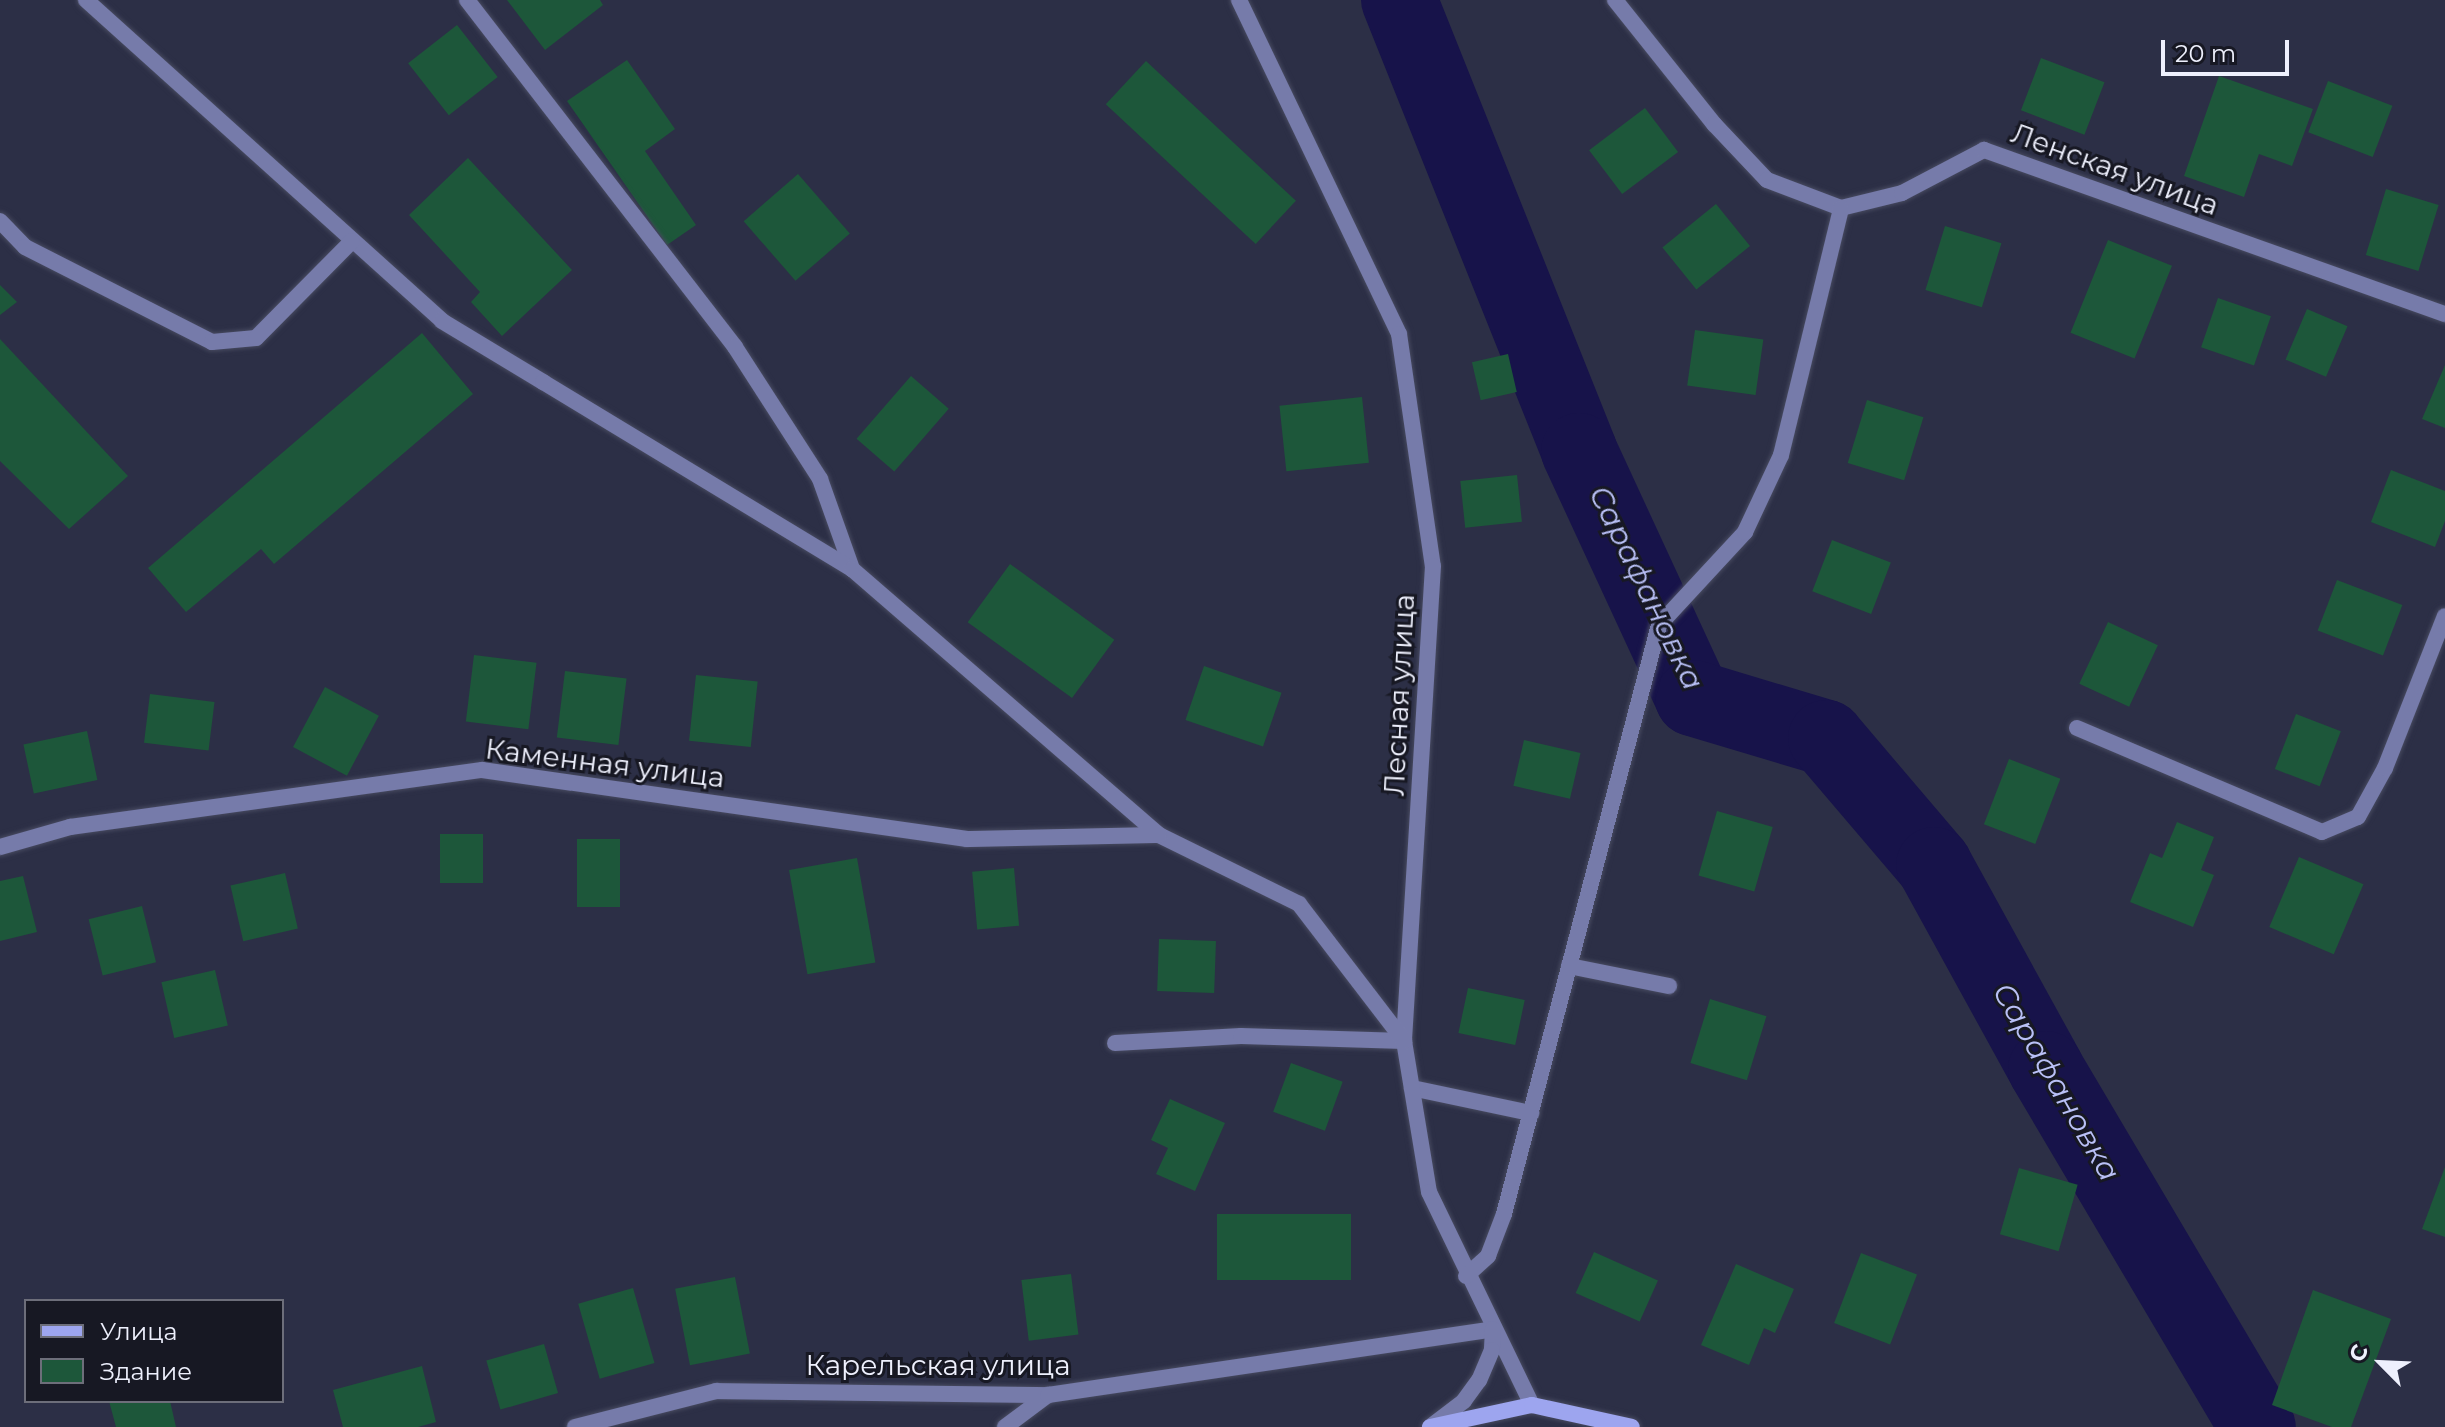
<!DOCTYPE html>
<meta charset="utf-8">
<style>
body{margin:0}
#map{position:relative;width:2445px;height:1427px;overflow:hidden;background:#2c2f46;font-family:Montserrat,sans-serif}
div>[style]{position:absolute}
[style*='--x']{left:calc(var(--x)*1px);top:calc(var(--y)*1px);width:calc(var(--w)*1px);rotate:calc(var(--a)*1deg)}
.river>*{height:76px;margin:-38px;padding:0 38px;transform-origin:38px;border-radius:38px;background:#17134a}
.building>*{inset:0;background:#1d573a;transform-origin:0 0}
.roads{filter:drop-shadow(0 0 2px #474a60) drop-shadow(0 0 2px #474a60)}
.service>*{height:16px;margin:-8px;padding:0 8px;transform-origin:8px;border-radius:8px;background:#767baa}
.minor>*{height:16px;margin:-8px;padding:0 8px;transform-origin:8px;border-radius:8px;background:#767baa}
.secondary>*{height:16px;margin:-8px;padding:0 8px;transform-origin:8px;border-radius:8px;background:#9da5ef}
span{translate:-50% -50%;white-space:nowrap;text-align:center;line-height:1.15;-webkit-text-stroke:6px #171823;paint-order:stroke}
.street-label{font-size:28px;color:#eef0fd}
.water-label{font-size:30px;color:#b9c0f6;font-style:italic}
.legend{position:absolute;left:24px;top:1299px;width:260px;height:104px;box-sizing:border-box;background:#171823;border:2px solid #6d6e7a;margin:0;padding:10px 14px;list-style:none;font-size:24px;color:#eef0fd}
.legend li{display:flex;align-items:center;gap:16px;height:40px}
.legend b{width:40px;border:2px solid #6d6e7a}
.north{position:absolute;left:2341px;top:1323px;width:80px;height:80px;-webkit-text-stroke:6px #171823;paint-order:stroke;rotate:294deg;font-size:22px;font-weight:700;line-height:32px;text-align:center;color:#eef0fd}
.north::after{content:'';display:block;margin:auto;width:28px;height:36px;background:#eef0fd;clip-path:polygon(50% 0,100% 100%,50% 72%,0 100%)}
.scale{position:absolute;left:2161px;top:40px;width:128px;height:36px;box-sizing:border-box;border:4px solid #eef0fd;border-top:0;padding-left:10px;font-size:24px;line-height:28px;white-space:nowrap;color:#eef0fd;-webkit-text-stroke:6px #171823;paint-order:stroke}
</style>
<div id="map">
<div class="river">
<i style="--x:1399;--y:0;--w:486;--a:68.2"></i>
<i style="--x:1579;--y:451;--w:272;--a:65.2"></i>
<i style="--x:1693;--y:698;--w:139;--a:16.7"></i>
<i style="--x:1826;--y:738;--w:167;--a:49.6"></i>
<i style="--x:1934;--y:865;--w:233;--a:61.2"></i>
<i style="--x:2046;--y:1069;--w:416;--a:59.4"></i>
</div>
<div class="building">
<i style="clip-path:polygon(507px 0,600px 0,603px 5px,545px 50px)"></i>
<i style="left:457px;top:25px;width:66px;height:62px;rotate:52deg"></i>
<i style="left:2041px;top:58px;width:68px;height:56px;rotate:21deg"></i>
<i style="clip-path:polygon(627px 60px,675px 129px,645px 151px,696px 225px,667px 245px,567px 101px)"></i>
<i style="left:1146px;top:61px;width:205px;height:59px;rotate:43deg"></i>
<i style="clip-path:polygon(2219px 76px,2313px 109px,2292px 166px,2259px 154px,2244px 197px,2184px 176px)"></i>
<i style="left:2328px;top:81px;width:69px;height:55px;rotate:21deg"></i>
<i style="left:1645px;top:108px;width:55px;height:70px;rotate:53deg"></i>
<i style="clip-path:polygon(468px 158px,572px 270px,502px 336px,471px 302px,480px 292px,409px 215px)"></i>
<i style="left:798px;top:174px;width:79px;height:72px;rotate:49deg"></i>
<i style="left:2386px;top:189px;width:55px;height:69px;rotate:17deg"></i>
<i style="left:1716px;top:204px;width:54px;height:69px;rotate:51deg"></i>
<i style="left:1945px;top:226px;width:59px;height:67px;rotate:17deg"></i>
<i style="left:2108px;top:240px;width:69px;height:100px;rotate:22deg"></i>
<i style="clip-path:polygon(0 285px,17px 302px,0 315px)"></i>
<i style="left:2218px;top:298px;width:56px;height:52px;rotate:19deg"></i>
<i style="left:2307px;top:309px;width:44px;height:55px;rotate:23deg"></i>
<i style="left:1695px;top:330px;width:69px;height:56px;rotate:8deg"></i>
<i style="clip-path:polygon(422px 333px,473px 394px,274px 564px,261px 549px,186px 612px,148px 568px)"></i>
<i style="clip-path:polygon(0 339px,128px 476px,69px 529px,0 461px)"></i>
<i style="left:1508px;top:354px;width:39px;height:37px;rotate:77deg"></i>
<i style="clip-path:polygon(2445px 365px,2445px 428px,2422px 419px)"></i>
<i style="left:911px;top:376px;width:50px;height:83px;rotate:41deg"></i>
<i style="left:1362px;top:397px;width:66px;height:83px;rotate:84deg"></i>
<i style="left:1867px;top:400px;width:59px;height:66px;rotate:17deg"></i>
<i style="clip-path:polygon(2391px 470px,2445px 491px,2445px 521px,2435px 547px,2371px 522px)"></i>
<i style="left:1517px;top:475px;width:47px;height:57px;rotate:84deg"></i>
<i style="left:1832px;top:540px;width:63px;height:55px;rotate:21deg"></i>
<i style="left:1010px;top:564px;width:129px;height:72px;rotate:36deg"></i>
<i style="left:2337px;top:580px;width:70px;height:54px;rotate:21deg"></i>
<i style="left:2108px;top:622px;width:55px;height:68px;rotate:25deg"></i>
<i style="left:474px;top:655px;width:63px;height:67px;rotate:7deg"></i>
<i style="left:1204px;top:666px;width:82px;height:57px;rotate:19deg"></i>
<i style="left:565px;top:671px;width:62px;height:67px;rotate:7deg"></i>
<i style="left:696px;top:675px;width:62px;height:66px;rotate:6deg"></i>
<i style="left:325px;top:687px;width:61px;height:68px;rotate:28deg"></i>
<i style="left:150px;top:694px;width:65px;height:49px;rotate:7deg"></i>
<i style="left:2296px;top:714px;width:48px;height:59px;rotate:21deg"></i>
<i style="left:87px;top:731px;width:50px;height:65px;rotate:78deg"></i>
<i style="left:1524px;top:740px;width:58px;height:47px;rotate:13deg"></i>
<i style="left:2009px;top:759px;width:55px;height:70px;rotate:21deg"></i>
<i style="left:1717px;top:811px;width:58px;height:67px;rotate:16deg"></i>
<i style="clip-path:polygon(2177px 822px,2214px 837px,2201px 870px,2214px 875px,2193px 927px,2130px 902px,2150px 853px,2162px 858px)"></i>
<i style="left:483px;top:834px;width:49px;height:43px;rotate:90deg"></i>
<i style="left:577px;top:839px;width:43px;height:68px"></i>
<i style="left:2299px;top:857px;width:70px;height:76px;rotate:23deg"></i>
<i style="left:857px;top:858px;width:106px;height:69px;rotate:80deg"></i>
<i style="left:1014px;top:868px;width:58px;height:42px;rotate:85deg"></i>
<i style="left:285px;top:873px;width:57px;height:56px;rotate:77deg"></i>
<i style="clip-path:polygon(23px 876px,37px 932px,0 941px,0 881px)"></i>
<i style="left:142px;top:906px;width:58px;height:55px;rotate:76deg"></i>
<i style="left:1159px;top:939px;width:57px;height:52px;rotate:2deg"></i>
<i style="left:215px;top:970px;width:57px;height:55px;rotate:77deg"></i>
<i style="left:1468px;top:988px;width:58px;height:46px;rotate:12deg"></i>
<i style="left:1710px;top:999px;width:59px;height:67px;rotate:17deg"></i>
<i style="left:1291px;top:1063px;width:55px;height:52px;rotate:20deg"></i>
<i style="clip-path:polygon(1170px 1099px,1225px 1123px,1195px 1191px,1156px 1174px,1168px 1148px,1151px 1140px)"></i>
<i style="clip-path:polygon(2445px 1167px,2445px 1237px,2422px 1229px)"></i>
<i style="left:2019px;top:1168px;width:61px;height:69px;rotate:16deg"></i>
<i style="left:1217px;top:1214px;width:134px;height:66px"></i>
<i style="left:1594px;top:1252px;width:70px;height:45px;rotate:24deg"></i>
<i style="left:1861px;top:1253px;width:60px;height:75px;rotate:21deg"></i>
<i style="clip-path:polygon(1736px 1264px,1794px 1289px,1775px 1333px,1764px 1328px,1749px 1365px,1701px 1345px)"></i>
<i style="left:1071px;top:1274px;width:61px;height:50px;rotate:83deg"></i>
<i style="left:735px;top:1277px;width:78px;height:61px;rotate:79deg"></i>
<i style="left:633px;top:1288px;width:78px;height:57px;rotate:74deg"></i>
<i style="clip-path:polygon(2313px 1290px,2391px 1319px,2351px 1427px,2332px 1427px,2272px 1405px)"></i>
<i style="left:544px;top:1344px;width:51px;height:60px;rotate:74deg"></i>
<i style="clip-path:polygon(422px 1366px,436px 1422px,418px 1427px,343px 1427px,333px 1390px)"></i>
<i style="clip-path:polygon(109px 1401px,170px 1401px,176px 1427px,116px 1427px)"></i>
</div>
<div class="roads">
<div class="service">
<i style="--x:86;--y:0;--w:479;--a:42"></i>
<i style="--x:442;--y:321;--w:118;--a:31.1"></i>
<i style="--x:0;--y:221;--w:36;--a:46"></i>
<i style="--x:25;--y:247;--w:210;--a:26.9"></i>
<i style="--x:212;--y:342;--w:44;--a:-5.2"></i>
<i style="--x:256;--y:338;--w:136;--a:-45.3"></i>
<i style="--x:1569;--y:966;--w:102;--a:11.3"></i>
<i style="--x:1115;--y:1043;--w:126;--a:-3.2"></i>
<i style="--x:1241;--y:1036;--w:163;--a:1.8"></i>
<i style="--x:1412;--y:1088;--w:122;--a:11.9"></i>
<i style="--x:1005;--y:1427;--w:54;--a:-36.7"></i>
</div>
<div class="minor">
<i style="--x:467;--y:0;--w:438;--a:52.3"></i>
<i style="--x:735;--y:347;--w:157;--a:57.2"></i>
<i style="--x:820;--y:479;--w:96;--a:70.4"></i>
<i style="--x:1239;--y:0;--w:370;--a:64.4"></i>
<i style="--x:1399;--y:334;--w:234;--a:81.7"></i>
<i style="--x:1433;--y:566;--w:476;--a:93.5"></i>
<i style="--x:1404;--y:1041;--w:153;--a:80.6"></i>
<i style="--x:1429;--y:1192;--w:237;--a:64.2"></i>
<i style="--x:1615;--y:0;--w:159;--a:51.4"></i>
<i style="--x:1714;--y:124;--w:77;--a:46.6"></i>
<i style="--x:1767;--y:180;--w:79;--a:20.7"></i>
<i style="--x:1841;--y:208;--w:63;--a:-13.8"></i>
<i style="--x:1902;--y:193;--w:93;--a:-27.7"></i>
<i style="--x:1984;--y:150;--w:489;--a:19.6"></i>
<i style="--x:543;--y:382;--w:361;--a:31.2"></i>
<i style="--x:852;--y:569;--w:406;--a:40.9"></i>
<i style="--x:1159;--y:835;--w:156;--a:26.2"></i>
<i style="--x:1299;--y:904;--w:173;--a:52.5"></i>
<i style="--x:2077;--y:728;--w:266;--a:23"></i>
<i style="--x:2322;--y:832;--w:39;--a:-23"></i>
<i style="--x:2358;--y:817;--w:56;--a:-61.1"></i>
<i style="--x:2385;--y:768;--w:163;--a:-68.5"></i>
<i style="--x:0;--y:847;--w:73;--a:-15.9"></i>
<i style="--x:70;--y:827;--w:416;--a:-7.9"></i>
<i style="--x:482;--y:770;--w:490;--a:8.1"></i>
<i style="--x:967;--y:839;--w:192;--a:-1.2"></i>
<i style="--x:1466;--y:1276;--w:30;--a:-42"></i>
<i style="--x:1488;--y:1256;--w:45;--a:-69.1"></i>
<i style="--x:1504;--y:1214;--w:609;--a:-75.26"></i>
<i style="--x:1659;--y:625;--w:127;--a:-47.2"></i>
<i style="--x:1745;--y:532;--w:85;--a:-64.9"></i>
<i style="--x:1781;--y:455;--w:254;--a:-76.3"></i>
<i style="--x:575;--y:1427;--w:146;--a:-14.3"></i>
<i style="--x:716;--y:1391;--w:332;--a:0.7"></i>
<i style="--x:1048;--y:1395;--w:450;--a:-8.4"></i>
<i style="--x:1493;--y:1329;--w:21;--a:93"></i>
<i style="--x:1492;--y:1350;--w:33;--a:113"></i>
<i style="--x:1479;--y:1380;--w:26;--a:126"></i>
<i style="--x:1464;--y:1401;--w:43;--a:142.6"></i>
</div>
<div class="secondary">
<i style="--x:1430;--y:1427;--w:104;--a:-12.2"></i>
<i style="--x:1532;--y:1405;--w:102;--a:12.4"></i>
</div>
</div>
<div class="street-label">
<span style="left:2115px;top:169px;rotate:20deg">Ленская улица</span>
<span style="left:1399px;top:695px;rotate:-87deg">Лесная улица</span>
<span style="left:605px;top:763px;rotate:7deg">Каменная улица</span>
<span style="left:938px;top:1365px">Карельская улица</span>
</div>
<div class="water-label">
<span style="left:1646px;top:588px;rotate:64deg">Сарафановка</span>
<span style="left:2056px;top:1082px;rotate:60deg">Сарафановка</span>
</div>
<ul class="legend">
<li><b style="height:10px;background:#9da5ef"></b>Улица</li>
<li><b style="height:22px;background:#1d573a"></b>Здание</li>
</ul>
<div class="north">С</div>
<div class="scale">20 m</div>
</div>
